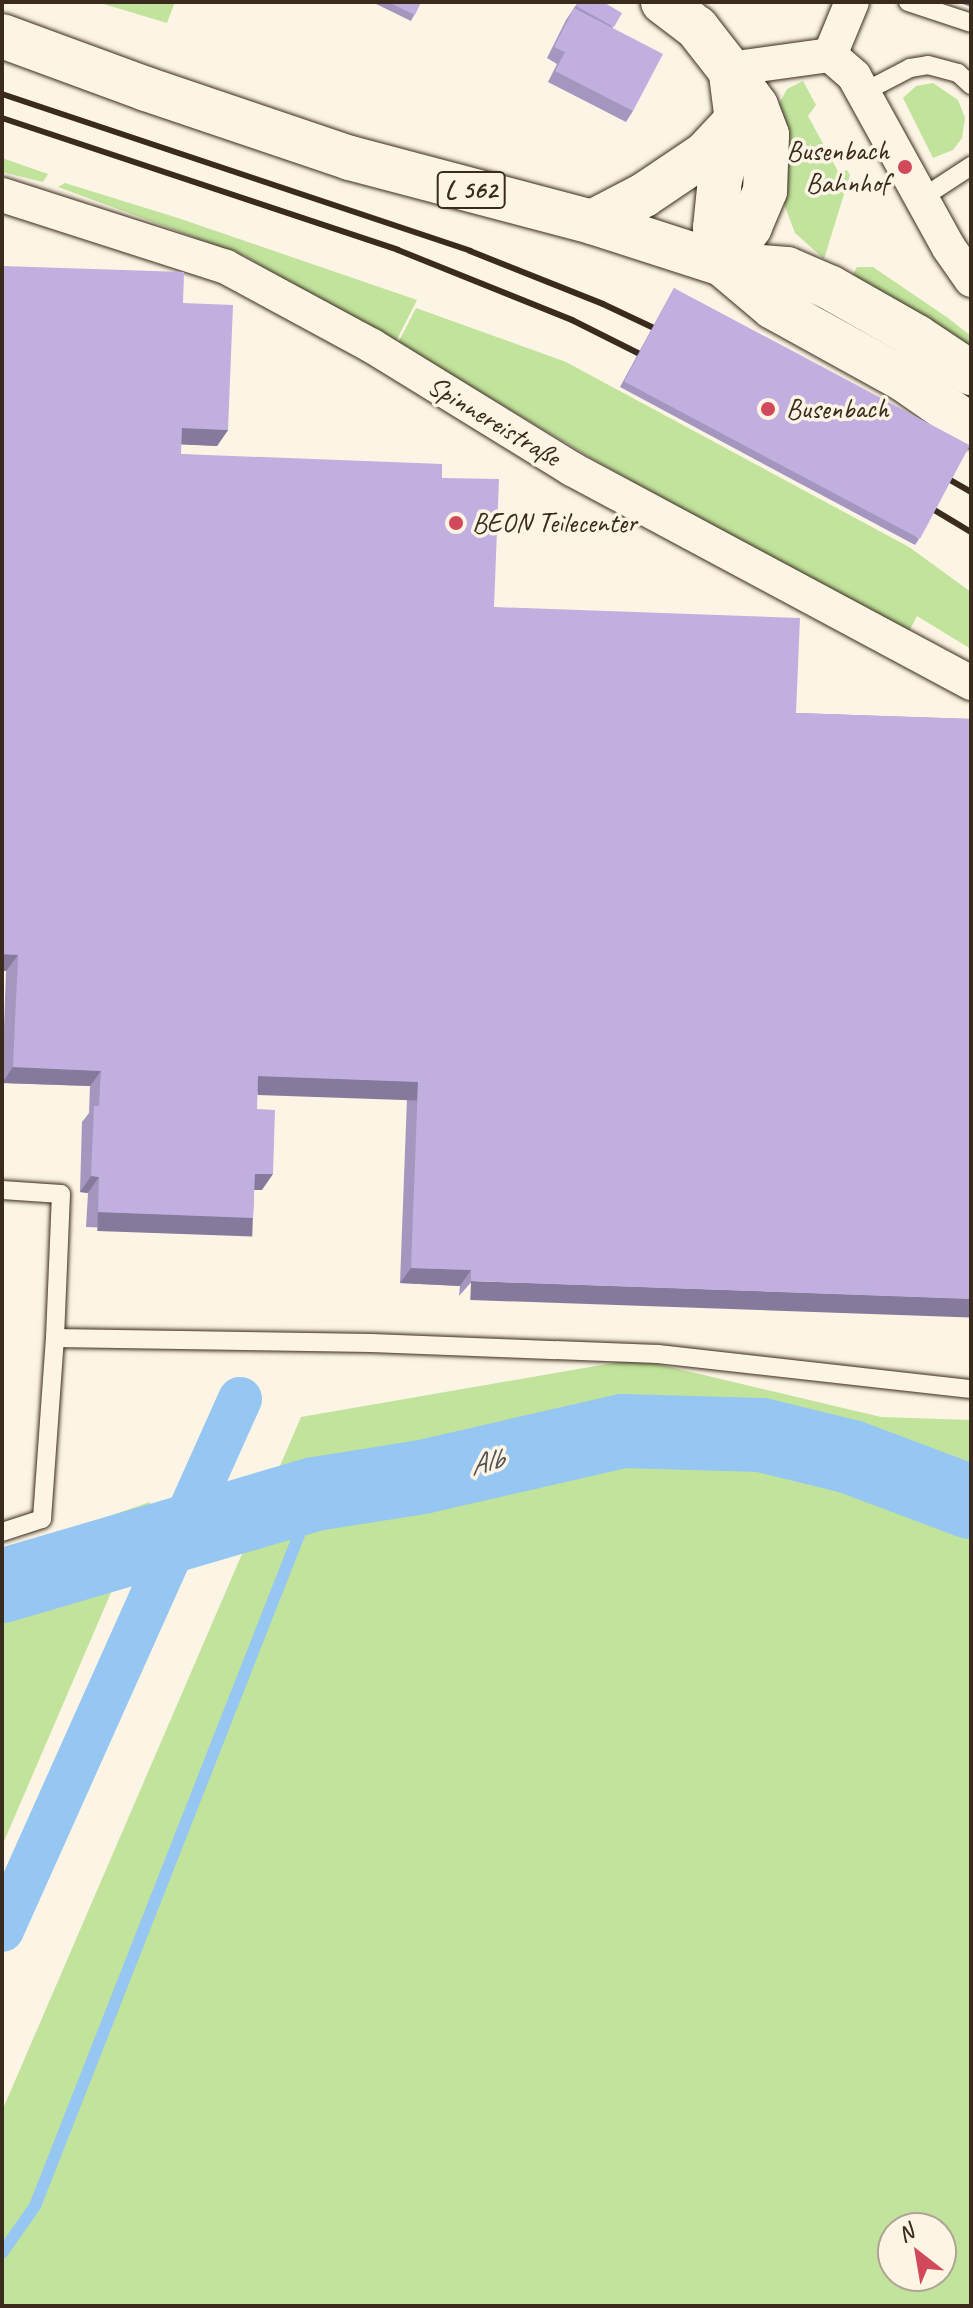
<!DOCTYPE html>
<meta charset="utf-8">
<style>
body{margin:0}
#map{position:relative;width:973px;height:2308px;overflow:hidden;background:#fcf5e5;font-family:Caveat,sans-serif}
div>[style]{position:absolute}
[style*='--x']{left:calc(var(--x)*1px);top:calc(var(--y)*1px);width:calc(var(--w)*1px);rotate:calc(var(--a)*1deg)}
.green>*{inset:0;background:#c1e39c}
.stream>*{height:12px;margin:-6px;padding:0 6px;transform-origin:6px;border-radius:6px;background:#96c6f2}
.canal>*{height:44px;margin:-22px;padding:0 22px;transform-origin:22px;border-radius:22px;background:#96c6f2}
.river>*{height:74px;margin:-37px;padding:0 37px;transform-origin:37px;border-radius:37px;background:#96c6f2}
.roads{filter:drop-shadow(0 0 2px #3b2a1e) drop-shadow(0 0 2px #3b2a1e)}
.service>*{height:18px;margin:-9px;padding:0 9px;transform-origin:9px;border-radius:9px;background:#fcf5e5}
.minor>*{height:34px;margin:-17px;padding:0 17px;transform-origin:17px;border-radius:17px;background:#fcf5e5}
.secondary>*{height:44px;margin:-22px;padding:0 22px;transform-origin:22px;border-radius:22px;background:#fcf5e5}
.primary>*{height:44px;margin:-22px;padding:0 22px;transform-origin:22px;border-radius:22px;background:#fcf5e5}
.rail>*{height:6px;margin:-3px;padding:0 3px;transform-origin:3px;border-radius:3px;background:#3b2a1e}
.wall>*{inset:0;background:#a596c0}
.shaded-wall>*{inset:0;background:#867a9c;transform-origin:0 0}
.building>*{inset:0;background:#c0afdf;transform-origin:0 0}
.dots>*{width:22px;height:22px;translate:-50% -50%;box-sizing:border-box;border:4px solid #fcf5e5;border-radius:50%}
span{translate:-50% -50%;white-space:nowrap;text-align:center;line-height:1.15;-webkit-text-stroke:7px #fcf5e5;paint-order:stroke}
.shield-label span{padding:2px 6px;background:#fcf5e5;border:2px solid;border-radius:6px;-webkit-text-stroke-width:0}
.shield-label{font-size:26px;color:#3b2a1e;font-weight:700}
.poi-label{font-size:28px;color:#3b2a1e}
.right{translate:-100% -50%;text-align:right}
.left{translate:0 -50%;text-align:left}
.street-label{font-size:28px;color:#3b2a1e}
.water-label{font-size:30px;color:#525153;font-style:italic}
.frame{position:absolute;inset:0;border:4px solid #3b2a1e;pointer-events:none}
.north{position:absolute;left:877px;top:2212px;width:80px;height:80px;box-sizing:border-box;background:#fcf5e5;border:2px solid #afa495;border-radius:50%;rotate:329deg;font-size:22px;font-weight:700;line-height:32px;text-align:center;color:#3b2a1e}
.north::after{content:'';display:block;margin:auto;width:28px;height:36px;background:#d1495b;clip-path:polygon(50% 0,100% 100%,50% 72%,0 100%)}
</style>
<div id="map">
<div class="green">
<i style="clip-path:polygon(97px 2px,175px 2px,167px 23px)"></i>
<i style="clip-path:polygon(803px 81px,816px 105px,808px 116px,839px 173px,847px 170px,850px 175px,824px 259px,795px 233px,784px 204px,779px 104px,787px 89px)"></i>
<i style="clip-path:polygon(933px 83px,958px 100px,965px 118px,962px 138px,953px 150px,933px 158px,903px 98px,916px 86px)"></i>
<i style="clip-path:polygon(2px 158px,48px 174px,43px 182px,2px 172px)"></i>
<i style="clip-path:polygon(65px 183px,178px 218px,417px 300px,394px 345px,245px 256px,58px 187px)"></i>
<i style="clip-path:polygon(857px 267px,873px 267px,948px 318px,971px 336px,971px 351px,851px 278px)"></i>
<i style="clip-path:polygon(416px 308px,566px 362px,909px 547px,971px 592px,971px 649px,917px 616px,907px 635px,593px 459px,398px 343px)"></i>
<i style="clip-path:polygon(evenodd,636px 1359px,881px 1417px,971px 1420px,971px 2306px,2px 2306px,2px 2111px,301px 1417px,636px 1359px,893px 2228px,941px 2228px,941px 2276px,893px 2276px,893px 2228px)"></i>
<i style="clip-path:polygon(150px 1502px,2px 1846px,2px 1553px)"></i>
</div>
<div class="stream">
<i style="--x:2;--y:2253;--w:57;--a:-54.9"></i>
<i style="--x:35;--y:2206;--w:765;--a:-68.53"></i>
</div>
<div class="canal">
<i style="--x:2;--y:1930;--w:582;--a:-65.86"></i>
</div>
<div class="river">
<i style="--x:2;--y:1586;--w:326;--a:-16.4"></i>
<i style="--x:315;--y:1494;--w:108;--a:-9"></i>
<i style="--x:422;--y:1477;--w:206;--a:-12.9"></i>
<i style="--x:623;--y:1431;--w:138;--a:1.7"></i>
<i style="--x:761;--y:1435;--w:93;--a:13.7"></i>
<i style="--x:851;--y:1457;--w:128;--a:20.6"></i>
</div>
<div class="roads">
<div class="service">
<i style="--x:908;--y:2;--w:66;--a:18.4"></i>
<i style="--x:864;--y:92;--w:52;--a:-27.6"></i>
<i style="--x:910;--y:68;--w:18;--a:-9"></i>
<i style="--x:928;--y:65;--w:31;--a:15"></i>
<i style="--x:958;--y:73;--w:18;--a:43"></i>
<i style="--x:922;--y:198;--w:59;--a:-33.1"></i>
<i style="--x:2;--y:1190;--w:59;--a:3.9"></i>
<i style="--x:61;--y:1194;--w:144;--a:92.4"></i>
<i style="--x:55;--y:1338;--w:316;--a:0.9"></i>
<i style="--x:371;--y:1343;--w:287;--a:2.2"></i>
<i style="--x:658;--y:1354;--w:315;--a:6.4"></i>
<i style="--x:2;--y:1532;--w:42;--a:-18"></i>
<i style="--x:42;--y:1519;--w:181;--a:-85.9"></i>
</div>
<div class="minor">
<i style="--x:830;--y:55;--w:32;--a:41"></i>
<i style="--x:854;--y:76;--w:196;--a:61.1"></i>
<i style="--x:949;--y:248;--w:39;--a:55"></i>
<i style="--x:729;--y:69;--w:102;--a:-7.9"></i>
<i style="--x:830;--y:55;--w:57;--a:-67.5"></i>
<i style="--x:2;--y:195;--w:235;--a:17.8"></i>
<i style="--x:226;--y:267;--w:166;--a:28.4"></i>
<i style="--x:372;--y:346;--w:235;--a:31.6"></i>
<i style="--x:572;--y:469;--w:453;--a:28.2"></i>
</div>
<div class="secondary">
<i style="--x:663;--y:2;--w:43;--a:37.4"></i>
<i style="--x:697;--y:28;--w:52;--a:52"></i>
<i style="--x:729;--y:69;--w:46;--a:53.9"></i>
<i style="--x:756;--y:106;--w:31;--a:69"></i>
<i style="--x:767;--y:135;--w:56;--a:92"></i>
<i style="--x:765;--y:191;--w:39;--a:113"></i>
<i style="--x:750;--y:227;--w:46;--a:127.1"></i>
<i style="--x:592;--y:222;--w:59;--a:-27.4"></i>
<i style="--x:644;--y:195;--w:73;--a:-33.9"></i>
<i style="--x:705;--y:154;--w:44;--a:-46.8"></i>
<i style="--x:722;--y:264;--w:37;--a:-101"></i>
<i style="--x:715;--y:228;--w:49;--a:-84.2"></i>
<i style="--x:720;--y:179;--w:60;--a:-73.7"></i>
<i style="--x:737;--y:121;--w:47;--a:-97.3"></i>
</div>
<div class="primary">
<i style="--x:2;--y:36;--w:153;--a:20.2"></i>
<i style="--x:146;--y:89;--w:215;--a:18.7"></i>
<i style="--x:350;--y:158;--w:250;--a:14.8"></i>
<i style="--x:592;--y:222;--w:137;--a:17.9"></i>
<i style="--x:722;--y:264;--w:65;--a:4.4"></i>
<i style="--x:787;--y:269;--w:46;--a:23.2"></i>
<i style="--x:829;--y:287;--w:101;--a:29.6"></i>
<i style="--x:917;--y:337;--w:65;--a:33.7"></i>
<i style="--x:722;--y:264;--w:67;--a:40.1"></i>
<i style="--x:773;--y:307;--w:151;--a:28.9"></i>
<i style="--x:905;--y:380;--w:80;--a:34.9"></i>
</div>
</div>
<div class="rail">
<i style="--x:2;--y:94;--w:494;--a:18.5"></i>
<i style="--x:470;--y:251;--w:143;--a:21.7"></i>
<i style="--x:603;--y:304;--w:75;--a:25.2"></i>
<i style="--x:2;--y:118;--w:417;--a:18.4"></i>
<i style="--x:398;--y:250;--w:188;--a:21.9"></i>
<i style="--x:572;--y:320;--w:96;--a:26.6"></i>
<i style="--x:931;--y:469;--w:46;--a:29.9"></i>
<i style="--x:916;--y:499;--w:64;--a:31"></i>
</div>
<div class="wall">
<i style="clip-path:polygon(372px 2px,421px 2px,411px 21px)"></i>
<i style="clip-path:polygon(578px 2px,603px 2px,613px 28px,633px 111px,626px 122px,548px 82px,557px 64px,547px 58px,566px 20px)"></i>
<i style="clip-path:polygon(2px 266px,183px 303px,228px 430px,217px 446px,181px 444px,181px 454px,442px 478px,494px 607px,796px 713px,971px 719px,459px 1296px,460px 1286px,400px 1283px,407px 1098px,257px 1092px,257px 1109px,262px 1190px,254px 1190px,253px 1218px,242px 1233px,86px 1227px,88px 1193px,80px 1192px,82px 1122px,89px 1113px,90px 1086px,2px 1083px,6px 971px,2px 971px)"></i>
<i style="clip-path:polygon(674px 288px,919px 539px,915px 545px,620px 387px)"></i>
</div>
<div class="shaded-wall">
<i style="clip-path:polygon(957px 2px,971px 2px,971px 7px)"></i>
<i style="clip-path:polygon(182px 428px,228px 430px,217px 446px,171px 444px)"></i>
<i style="clip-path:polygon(2px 954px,18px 955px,6px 971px,2px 971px)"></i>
<i style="clip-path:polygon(13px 1067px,101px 1071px,90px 1086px,2px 1083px)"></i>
<i style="left:258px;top:1076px;width:160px;height:19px;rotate:2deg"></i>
<i style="clip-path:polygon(255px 1174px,273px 1174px,262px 1190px,244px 1190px)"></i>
<i style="clip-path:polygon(91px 1176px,99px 1177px,88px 1193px,80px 1192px)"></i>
<i style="left:98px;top:1212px;width:155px;height:19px;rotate:2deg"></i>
<i style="clip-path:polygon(411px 1268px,471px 1270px,460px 1286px,400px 1283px)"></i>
<i style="left:471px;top:1281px;width:500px;height:19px;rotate:2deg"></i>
</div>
<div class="building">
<i style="clip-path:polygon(388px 2px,421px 2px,415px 15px)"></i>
<i style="clip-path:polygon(578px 2px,603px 2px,622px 13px,614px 27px,576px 6px)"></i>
<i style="clip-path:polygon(574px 8px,663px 54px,633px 111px,555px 71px,565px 52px,554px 47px)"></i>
<i style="clip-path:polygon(2px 266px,184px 272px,183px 303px,233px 305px,228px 430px,182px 428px,181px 454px,442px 464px,442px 478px,499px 479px,494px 607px,800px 618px,796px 713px,971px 719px,971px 1299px,471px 1281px,471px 1270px,411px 1268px,418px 1082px,258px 1076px,257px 1109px,275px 1110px,273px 1174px,255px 1174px,253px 1218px,98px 1212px,99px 1177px,91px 1176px,94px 1106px,99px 1106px,101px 1071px,13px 1067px,18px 955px,2px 954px)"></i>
<i style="left:674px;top:288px;width:335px;height:106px;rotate:28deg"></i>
</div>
<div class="dots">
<i style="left:905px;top:167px;background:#d1495b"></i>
<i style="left:768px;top:409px;background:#d1495b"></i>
<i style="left:456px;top:523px;background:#d1495b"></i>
</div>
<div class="shield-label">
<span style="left:471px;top:190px">L 562</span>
</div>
<div class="poi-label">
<span class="right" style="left:889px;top:167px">Busenbach<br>Bahnhof</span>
<span class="left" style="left:786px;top:409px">Busenbach</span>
<span class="left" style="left:472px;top:523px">BEON Teilecenter</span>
</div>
<div class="street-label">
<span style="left:494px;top:421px;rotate:31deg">Spinnereistraße</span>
</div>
<div class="water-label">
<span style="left:486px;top:1462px;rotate:-13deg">Alb</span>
</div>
<div class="frame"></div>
<div class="north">N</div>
</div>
